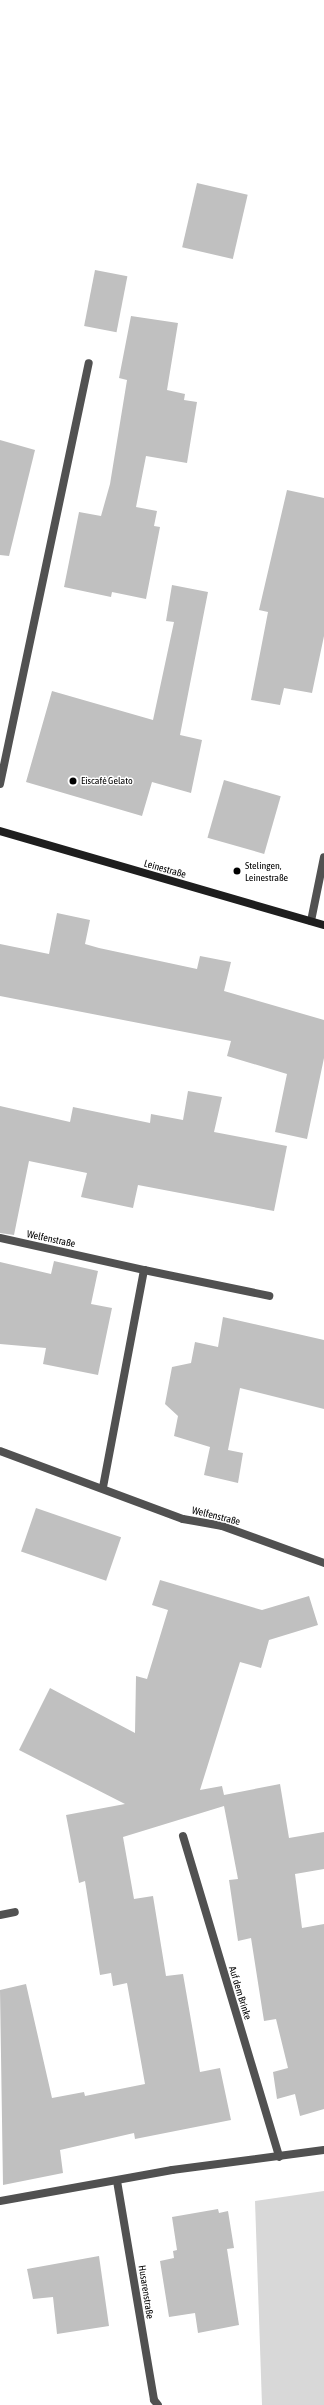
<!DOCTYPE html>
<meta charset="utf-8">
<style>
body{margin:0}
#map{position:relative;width:324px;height:2405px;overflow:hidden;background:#fff;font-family:"Asap Condensed",sans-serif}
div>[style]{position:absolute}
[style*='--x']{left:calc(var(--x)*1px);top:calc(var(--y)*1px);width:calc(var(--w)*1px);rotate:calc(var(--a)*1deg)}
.green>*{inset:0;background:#d8d8d8}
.building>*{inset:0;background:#c0c0c0;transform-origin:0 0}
.lane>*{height:8px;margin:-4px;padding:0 4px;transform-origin:4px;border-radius:4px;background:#515151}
.street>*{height:8px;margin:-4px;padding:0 4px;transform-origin:4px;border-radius:4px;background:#515151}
.secondary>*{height:8px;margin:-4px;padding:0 4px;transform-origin:4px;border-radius:4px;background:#1e1e1e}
.dots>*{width:11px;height:11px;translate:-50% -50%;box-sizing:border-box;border:2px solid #fff;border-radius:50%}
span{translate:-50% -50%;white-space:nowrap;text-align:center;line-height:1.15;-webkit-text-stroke:3px #fff;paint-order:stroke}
.poi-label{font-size:10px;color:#000}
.left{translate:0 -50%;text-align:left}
.street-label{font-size:10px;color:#000}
</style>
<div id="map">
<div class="green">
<i style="clip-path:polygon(324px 2191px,324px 2405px,262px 2405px,255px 2201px)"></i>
</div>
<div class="building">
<i style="left:197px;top:183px;width:52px;height:66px;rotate:13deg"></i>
<i style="left:95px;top:270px;width:33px;height:57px;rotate:11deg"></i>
<i style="clip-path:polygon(131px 316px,178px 323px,167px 390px,185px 394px,184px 400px,197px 402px,187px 463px,146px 456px,136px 507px,157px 511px,154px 526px,160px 527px,146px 599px,112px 592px,111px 597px,64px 587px,79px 512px,101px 516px,110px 484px,127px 380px,119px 378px)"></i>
<i style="clip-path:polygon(0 440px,35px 450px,9px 556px,0 555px)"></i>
<i style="clip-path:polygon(287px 490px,324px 498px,324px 636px,312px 693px,284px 688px,280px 705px,251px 700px,268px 612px,259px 610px)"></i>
<i style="clip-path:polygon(172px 585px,208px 592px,180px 735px,202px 740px,191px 793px,152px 782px,142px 816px,26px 782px,52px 691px,153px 720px,174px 622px,166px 621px)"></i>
<i style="left:224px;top:780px;width:59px;height:60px;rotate:16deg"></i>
<i style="clip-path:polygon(57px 913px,90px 920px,85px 944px,99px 948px,197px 969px,200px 956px,231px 962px,224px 991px,324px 1020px,324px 1058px,307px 1139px,275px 1132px,287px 1074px,227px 1056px,231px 1041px,0 996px,0 944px,49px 954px)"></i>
<i style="clip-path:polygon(188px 1091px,222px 1097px,214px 1132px,287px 1146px,274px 1211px,138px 1185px,133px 1208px,81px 1197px,87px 1173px,29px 1161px,14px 1235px,0 1233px,0 1106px,70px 1122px,73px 1107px,150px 1123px,151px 1114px,183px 1120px)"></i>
<i style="clip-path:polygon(54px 1261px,98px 1271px,91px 1304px,112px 1308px,98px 1375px,43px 1364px,46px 1348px,0 1344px,0 1262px,51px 1274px)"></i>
<i style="clip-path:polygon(223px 1317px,324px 1340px,324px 1409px,240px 1388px,228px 1450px,243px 1453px,238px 1483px,204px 1475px,210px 1447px,174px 1436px,178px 1416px,165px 1404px,172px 1367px,191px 1363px,195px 1342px,218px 1347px)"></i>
<i style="left:36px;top:1508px;width:90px;height:46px;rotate:19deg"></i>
<i style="clip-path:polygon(160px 1580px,262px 1610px,309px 1596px,318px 1625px,269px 1640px,261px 1668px,240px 1662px,200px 1790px,222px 1786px,224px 1795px,280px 1784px,289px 1838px,324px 1832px,324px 1869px,295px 1874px,302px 1928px,324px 1924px,324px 2109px,300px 2116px,295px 2094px,277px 2099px,273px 2072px,288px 2068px,276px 2019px,264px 2021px,251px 1938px,238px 1941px,229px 1880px,238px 1879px,224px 1806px,123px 1837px,134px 1899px,153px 1896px,166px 1976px,183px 1974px,200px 2072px,220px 2068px,231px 2120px,135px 2139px,134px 2133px,60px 2150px,63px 2173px,3px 2185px,0 1990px,26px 1984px,52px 2098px,84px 2092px,85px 2096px,145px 2084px,127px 1983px,113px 1986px,111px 1973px,100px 1975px,85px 1881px,79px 1883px,66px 1815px,125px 1804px,19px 1750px,50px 1688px,135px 1733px,136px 1676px,147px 1679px,168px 1610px,152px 1605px)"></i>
<i style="clip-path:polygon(218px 2209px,219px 2213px,228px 2211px,234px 2248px,227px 2249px,239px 2325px,198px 2333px,195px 2313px,169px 2317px,160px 2261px,174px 2258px,173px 2251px,177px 2250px,172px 2217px)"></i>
<i style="clip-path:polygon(99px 2256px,109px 2326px,57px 2334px,53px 2297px,33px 2299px,27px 2269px)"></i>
</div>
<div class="lane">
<i style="--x:0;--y:784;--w:430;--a:-78.1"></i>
<i style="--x:311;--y:921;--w:65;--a:-78.5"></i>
<i style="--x:0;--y:1915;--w:15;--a:-11"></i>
</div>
<div class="street">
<i style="--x:0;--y:1238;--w:148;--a:12.5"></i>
<i style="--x:144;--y:1270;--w:222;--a:100.7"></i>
<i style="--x:144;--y:1270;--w:128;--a:11.7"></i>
<i style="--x:0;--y:1451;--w:195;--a:20.4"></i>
<i style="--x:183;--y:1519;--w:40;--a:10"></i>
<i style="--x:222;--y:1526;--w:109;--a:19.9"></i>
<i style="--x:183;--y:1836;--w:335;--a:73.3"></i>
<i style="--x:117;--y:2181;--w:222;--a:80.4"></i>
<i style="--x:154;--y:2400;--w:6;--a:51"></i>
<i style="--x:0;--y:2201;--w:175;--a:-10.2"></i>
<i style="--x:172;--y:2170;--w:153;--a:-7.5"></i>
</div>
<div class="secondary">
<i style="--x:0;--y:831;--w:337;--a:16.2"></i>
</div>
<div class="dots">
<i style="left:73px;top:781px;background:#000"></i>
<i style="left:237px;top:871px;background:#000"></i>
</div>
<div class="poi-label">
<span class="left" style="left:81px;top:781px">Eiscafé Gelato</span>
<span class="left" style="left:245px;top:871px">Stelingen,<br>Leinestraße</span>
</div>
<div class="street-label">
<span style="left:165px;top:869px;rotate:16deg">Leinestraße</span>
<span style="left:51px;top:1239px;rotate:12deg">Welfenstraße</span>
<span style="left:216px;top:1516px;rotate:14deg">Welfenstraße</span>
<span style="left:240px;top:1993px;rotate:73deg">Auf dem Brinke</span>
<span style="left:146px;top:2292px;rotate:81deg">Husarenstraße</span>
</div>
</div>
